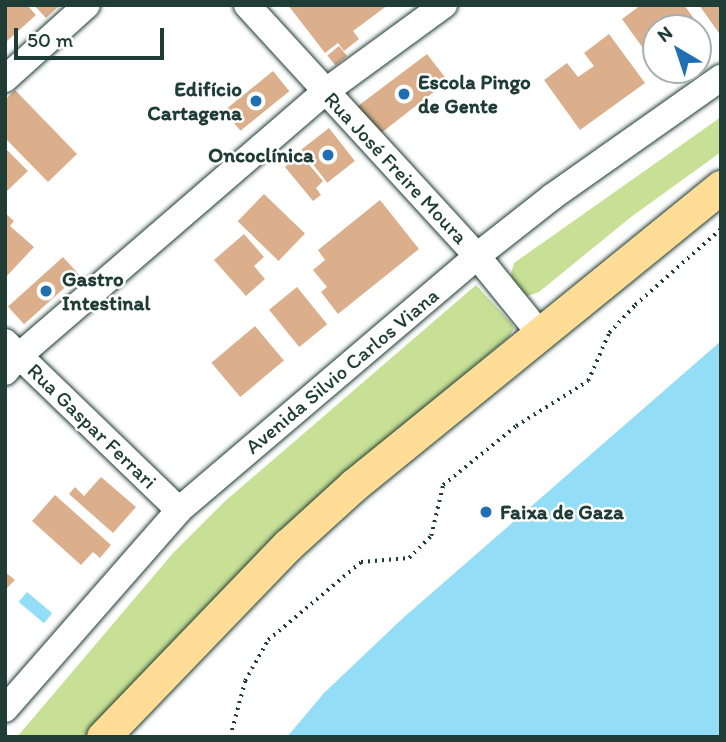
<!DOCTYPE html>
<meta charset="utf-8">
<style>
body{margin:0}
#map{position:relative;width:726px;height:742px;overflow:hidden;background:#fff;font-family:Itim,sans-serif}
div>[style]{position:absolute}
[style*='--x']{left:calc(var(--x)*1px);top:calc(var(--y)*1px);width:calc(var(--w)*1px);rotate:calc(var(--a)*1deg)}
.green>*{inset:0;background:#c7e096}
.water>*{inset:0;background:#94ddf6;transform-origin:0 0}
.building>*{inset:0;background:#dbaf8b;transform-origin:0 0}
.path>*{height:3.5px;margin-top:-1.75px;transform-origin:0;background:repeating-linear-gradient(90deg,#1f3d34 0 2px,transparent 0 7px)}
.roads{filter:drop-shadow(0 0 2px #1f3d34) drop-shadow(0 0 2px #1f3d34)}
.minor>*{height:26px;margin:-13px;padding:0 13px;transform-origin:13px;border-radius:13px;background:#fff}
.major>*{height:33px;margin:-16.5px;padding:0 16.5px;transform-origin:16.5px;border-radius:16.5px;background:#ffdd96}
.dots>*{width:19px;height:19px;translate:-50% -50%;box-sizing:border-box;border:4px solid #fff;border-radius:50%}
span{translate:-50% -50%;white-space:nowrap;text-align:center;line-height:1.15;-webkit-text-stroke:5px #fff;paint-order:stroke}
.poi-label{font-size:21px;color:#1f3d34;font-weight:700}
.left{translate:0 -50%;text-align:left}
.right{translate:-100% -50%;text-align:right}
.street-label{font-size:21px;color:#1f3d34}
.frame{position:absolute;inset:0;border:7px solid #1f3d34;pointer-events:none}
.north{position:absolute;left:642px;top:14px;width:70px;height:70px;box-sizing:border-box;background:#fff;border:2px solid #a5b1ae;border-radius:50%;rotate:321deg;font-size:19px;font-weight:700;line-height:28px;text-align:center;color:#1f3d34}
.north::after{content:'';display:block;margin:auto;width:24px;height:32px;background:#1f6fb2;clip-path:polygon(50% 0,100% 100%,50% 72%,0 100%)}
.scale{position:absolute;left:14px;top:28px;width:150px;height:32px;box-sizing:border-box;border:4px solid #1f3d34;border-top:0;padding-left:9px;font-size:21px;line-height:24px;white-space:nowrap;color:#1f3d34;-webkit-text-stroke:5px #fff;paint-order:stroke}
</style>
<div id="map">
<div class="green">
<i style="clip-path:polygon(721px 117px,721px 152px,631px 217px,539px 292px,527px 296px,514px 284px,511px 274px,514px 263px)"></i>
<i style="clip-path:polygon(476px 285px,511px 323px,514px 328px,509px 337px,369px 454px,89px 737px,17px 737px,174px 552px,224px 502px)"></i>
</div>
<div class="water">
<i style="clip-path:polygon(721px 341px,721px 737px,287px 737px,324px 693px,403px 618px)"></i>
<i style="left:27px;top:592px;width:33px;height:13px;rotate:40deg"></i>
</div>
<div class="building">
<i style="clip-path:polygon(5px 5px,27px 5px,36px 15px,7px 41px)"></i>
<i style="clip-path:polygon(34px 5px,60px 5px,46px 18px)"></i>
<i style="clip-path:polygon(288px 5px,388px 5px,353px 31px,359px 39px,344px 51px,338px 43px,325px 53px)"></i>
<i style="clip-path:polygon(641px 5px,684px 5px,706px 35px,698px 40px,698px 28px,656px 28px,656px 66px,622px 19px)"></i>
<i style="clip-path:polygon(699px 5px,721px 5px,721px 36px)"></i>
<i style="clip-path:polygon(609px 34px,645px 83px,580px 130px,544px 80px,567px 63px,578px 77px,594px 66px,584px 53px)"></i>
<i style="left:339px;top:46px;width:13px;height:15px;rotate:51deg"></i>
<i style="clip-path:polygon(427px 54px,448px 81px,381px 133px,350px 112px)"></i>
<i style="left:273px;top:71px;width:26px;height:63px;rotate:51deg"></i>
<i style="clip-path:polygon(15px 90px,77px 154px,48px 182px,5px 138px,5px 100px)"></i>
<i style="left:329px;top:128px;width:42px;height:35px;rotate:52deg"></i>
<i style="clip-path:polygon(5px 148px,28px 171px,7px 191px,5px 189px)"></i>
<i style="clip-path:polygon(300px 154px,323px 181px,316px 188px,321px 195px,313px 201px,285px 167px)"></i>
<i style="left:264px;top:194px;width:57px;height:38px;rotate:44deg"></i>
<i style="clip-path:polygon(380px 200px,419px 249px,338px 314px,321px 292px,327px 287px,313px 270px,325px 260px,318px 250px)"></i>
<i style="clip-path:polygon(5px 213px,14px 221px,10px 226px,34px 247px,5px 278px)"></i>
<i style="clip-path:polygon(244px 234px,264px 257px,254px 266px,265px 279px,246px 296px,214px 260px)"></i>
<i style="left:63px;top:257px;width:24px;height:74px;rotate:48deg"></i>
<i style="left:297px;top:287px;width:48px;height:36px;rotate:51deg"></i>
<i style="left:255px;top:326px;width:45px;height:57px;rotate:50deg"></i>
<i style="clip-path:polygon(101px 477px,136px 507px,113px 533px,69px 494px,75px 487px,84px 496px)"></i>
<i style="clip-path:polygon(55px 495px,111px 545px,100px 558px,93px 552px,81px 565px,32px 521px)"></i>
<i style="clip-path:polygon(5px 572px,15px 580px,5px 590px)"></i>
</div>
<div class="path">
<i style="--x:230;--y:737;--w:58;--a:-75"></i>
<i style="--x:245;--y:681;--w:47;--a:-60.7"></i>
<i style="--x:268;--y:640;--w:121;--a:-40"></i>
<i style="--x:361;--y:562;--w:48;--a:-4.8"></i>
<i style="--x:409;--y:558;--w:31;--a:-45"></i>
<i style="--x:431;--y:536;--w:52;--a:-76.8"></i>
<i style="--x:443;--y:485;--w:94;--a:-38.9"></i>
<i style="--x:516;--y:426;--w:85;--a:-32"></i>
<i style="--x:588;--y:381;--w:52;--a:-66.4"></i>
<i style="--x:609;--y:333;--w:38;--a:-47"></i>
<i style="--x:635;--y:305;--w:115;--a:-41.5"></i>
</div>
<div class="roads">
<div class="minor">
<i style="--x:247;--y:5;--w:340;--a:47.5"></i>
<i style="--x:477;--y:256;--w:102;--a:51"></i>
<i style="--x:5;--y:79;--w:110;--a:-42.1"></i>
<i style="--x:5;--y:342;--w:242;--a:44"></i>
<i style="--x:5;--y:372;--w:23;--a:-49"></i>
<i style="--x:20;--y:355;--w:404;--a:-40.8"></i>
<i style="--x:326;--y:91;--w:146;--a:-36.1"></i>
<i style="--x:5;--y:709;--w:264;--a:-48.8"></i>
<i style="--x:179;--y:510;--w:392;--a:-40.4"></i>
<i style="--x:477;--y:256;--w:95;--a:-38.2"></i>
<i style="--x:552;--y:197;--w:207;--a:-35.2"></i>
</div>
<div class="major">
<i style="--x:103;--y:737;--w:267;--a:-46.1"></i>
<i style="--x:288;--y:545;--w:89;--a:-42.3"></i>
<i style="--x:354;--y:485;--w:473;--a:-39.1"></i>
</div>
</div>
<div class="dots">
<i style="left:404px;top:94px;background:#1f6fb2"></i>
<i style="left:256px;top:101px;background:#1f6fb2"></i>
<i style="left:328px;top:155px;background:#1f6fb2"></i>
<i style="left:46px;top:291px;background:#1f6fb2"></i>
<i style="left:486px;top:512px;background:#1f6fb2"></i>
</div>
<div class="poi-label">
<span class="left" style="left:418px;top:94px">Escola Pingo<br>de Gente</span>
<span class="right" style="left:242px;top:101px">Edifício<br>Cartagena</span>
<span class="right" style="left:314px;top:155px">Oncoclínica</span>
<span class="left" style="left:62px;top:291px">Gastro<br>Intestinal</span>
<span class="left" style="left:500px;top:512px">Faixa de Gaza</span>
</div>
<div class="street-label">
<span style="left:396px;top:168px;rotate:47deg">Rua José Freire Moura</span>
<span style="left:342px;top:371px;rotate:-40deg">Avenida Silvio Carlos Viana</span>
<span style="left:92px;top:426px;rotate:44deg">Rua Gaspar Ferrari</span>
</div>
<div class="frame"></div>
<div class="north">N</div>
<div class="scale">50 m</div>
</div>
